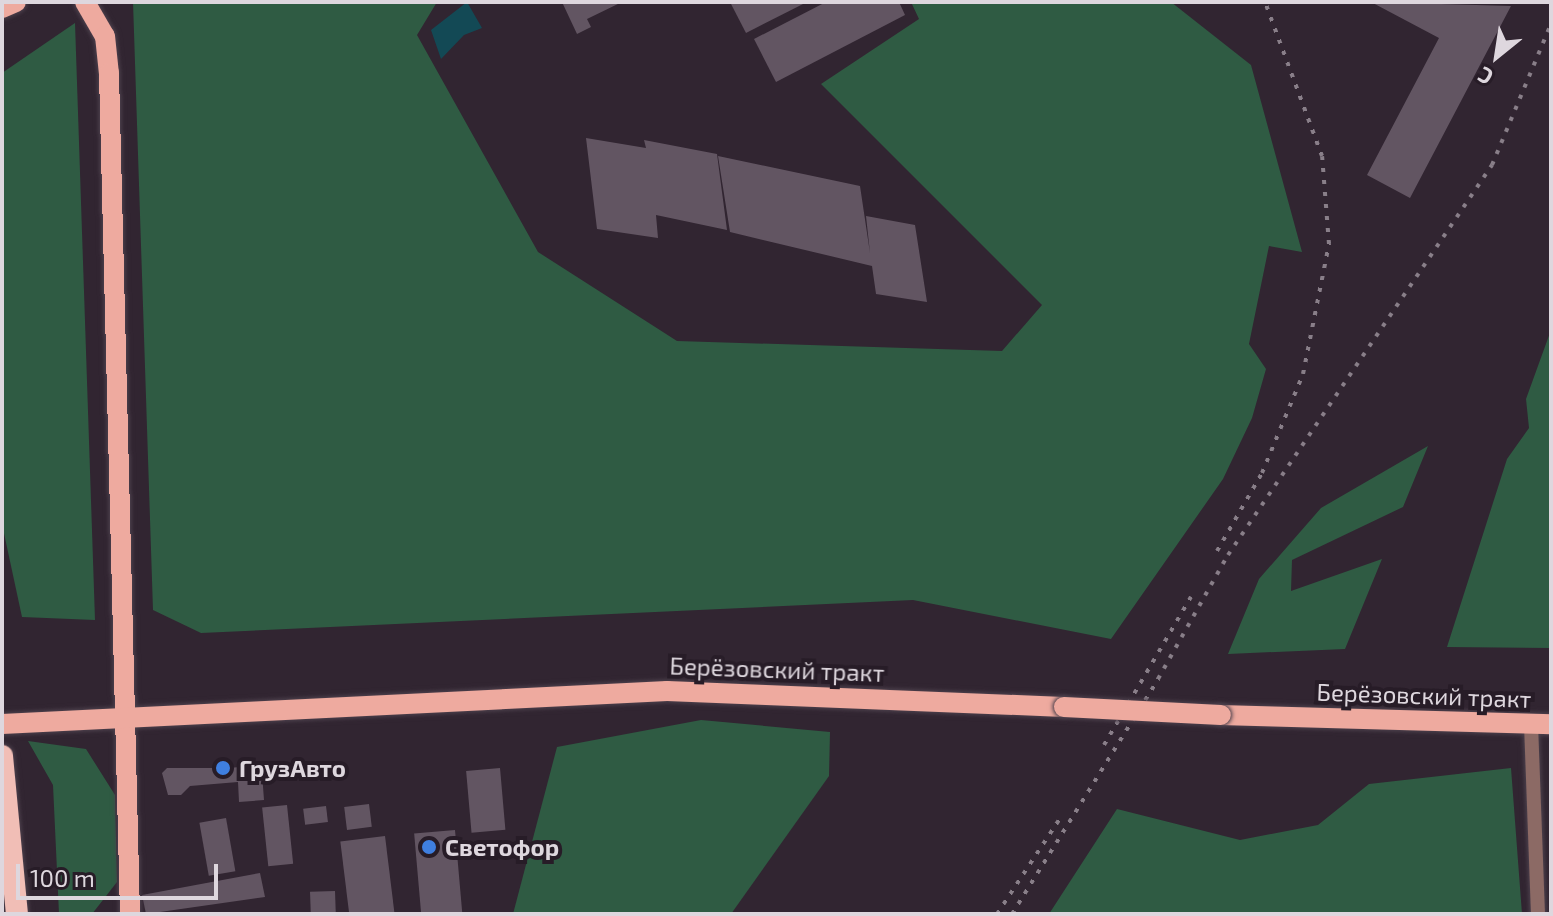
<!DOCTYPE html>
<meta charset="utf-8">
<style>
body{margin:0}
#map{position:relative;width:1553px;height:916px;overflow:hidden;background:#312531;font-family:"Exo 2",sans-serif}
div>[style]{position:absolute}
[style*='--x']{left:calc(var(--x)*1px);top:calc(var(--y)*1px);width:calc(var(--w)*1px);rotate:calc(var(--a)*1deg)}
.green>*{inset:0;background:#2f5b43}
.water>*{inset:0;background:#134955}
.building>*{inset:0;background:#625562;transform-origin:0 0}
.roads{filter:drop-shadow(0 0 2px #4d414d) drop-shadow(0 0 2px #4d414d)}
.minor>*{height:14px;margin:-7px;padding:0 7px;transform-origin:7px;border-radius:7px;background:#8c6a65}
.primary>*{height:20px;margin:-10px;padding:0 10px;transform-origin:10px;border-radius:10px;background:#eeaa9f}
.trunk>*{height:22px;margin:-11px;padding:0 11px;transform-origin:11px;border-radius:11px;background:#f1beb6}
.rail>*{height:4px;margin-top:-2px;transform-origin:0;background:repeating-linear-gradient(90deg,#897f89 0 4px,transparent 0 12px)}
.bridges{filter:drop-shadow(0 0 2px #4d414d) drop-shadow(0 0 2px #4d414d)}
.primary-bridge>*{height:20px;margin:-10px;padding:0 10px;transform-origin:10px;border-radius:10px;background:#eeaa9f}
.dots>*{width:22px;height:22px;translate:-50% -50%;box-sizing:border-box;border:4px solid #271c27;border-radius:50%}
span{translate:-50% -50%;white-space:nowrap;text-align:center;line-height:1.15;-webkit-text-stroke:8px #271c27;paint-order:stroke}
.street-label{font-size:24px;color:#ded7de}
.poi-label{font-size:24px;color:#ded7de;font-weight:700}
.left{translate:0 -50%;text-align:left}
.frame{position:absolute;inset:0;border:4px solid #ded7de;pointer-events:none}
.north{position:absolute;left:1457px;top:16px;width:80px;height:80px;-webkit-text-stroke:6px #271c27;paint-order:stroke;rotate:210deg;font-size:22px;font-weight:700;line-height:32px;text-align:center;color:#ded7de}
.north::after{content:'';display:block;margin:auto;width:28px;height:36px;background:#ded7de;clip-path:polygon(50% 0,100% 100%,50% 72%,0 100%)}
.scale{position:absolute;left:16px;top:864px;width:202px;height:36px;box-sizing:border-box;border:4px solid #ded7de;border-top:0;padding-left:10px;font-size:24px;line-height:28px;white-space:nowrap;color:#ded7de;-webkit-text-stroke:6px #271c27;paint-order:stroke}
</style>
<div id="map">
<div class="green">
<i style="clip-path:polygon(133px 2px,437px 2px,417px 35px,538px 252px,677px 341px,1002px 351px,1042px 305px,821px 84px,919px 19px,911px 2px,1171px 2px,1251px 65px,1302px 252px,1269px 246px,1249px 344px,1266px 369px,1252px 418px,1223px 479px,1111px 639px,913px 600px,201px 633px,153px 610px)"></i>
<i style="clip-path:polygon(75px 23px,95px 620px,22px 617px,2px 524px,2px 73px)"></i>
<i style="clip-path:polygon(1551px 330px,1551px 648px,1447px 647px,1507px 459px,1529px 428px,1526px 399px)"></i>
<i style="clip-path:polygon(1428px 446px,1403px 507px,1292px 560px,1291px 591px,1382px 559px,1345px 649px,1228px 654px,1259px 579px,1321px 508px)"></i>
<i style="clip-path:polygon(701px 720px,830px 732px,829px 776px,731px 914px,513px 914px,557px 747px)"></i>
<i style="clip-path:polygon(28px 741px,86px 749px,115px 795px,117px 882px,92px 914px,59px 914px,53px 785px)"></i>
<i style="clip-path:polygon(1511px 768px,1522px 914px,1049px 914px,1117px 809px,1240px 840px,1318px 825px,1369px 784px)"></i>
</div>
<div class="water">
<i style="clip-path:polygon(467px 2px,482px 28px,464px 35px,441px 59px,431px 30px)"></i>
</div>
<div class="building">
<i style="clip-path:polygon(562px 2px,622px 2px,587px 19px,591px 27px,577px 34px)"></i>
<i style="clip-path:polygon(730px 2px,807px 2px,746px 33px)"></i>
<i style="clip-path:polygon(826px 2px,899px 2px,905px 15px,776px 82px,754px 39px)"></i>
<i style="clip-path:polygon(1371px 2px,1511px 6px,1410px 198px,1367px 175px,1439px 38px)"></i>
<i style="clip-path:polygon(586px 138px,646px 148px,644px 140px,717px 154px,727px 230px,656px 215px,658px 238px,597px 229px)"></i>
<i style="clip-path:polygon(718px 156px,860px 186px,870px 253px,866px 216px,915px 225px,927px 302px,876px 294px,872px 266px,730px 232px)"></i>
<i style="clip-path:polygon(223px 762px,230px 768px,248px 766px,249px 774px,262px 773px,264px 800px,239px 802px,238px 782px,190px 786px,181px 795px,168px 795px,162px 773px,167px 768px,217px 768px)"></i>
<i style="left:500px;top:768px;width:62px;height:34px;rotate:85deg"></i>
<i style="left:369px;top:804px;width:23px;height:25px;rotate:83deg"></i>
<i style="left:287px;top:805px;width:59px;height:25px;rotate:84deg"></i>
<i style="left:326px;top:806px;width:16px;height:23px;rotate:83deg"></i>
<i style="left:226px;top:818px;width:54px;height:27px;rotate:80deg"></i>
<i style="left:455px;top:830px;width:84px;height:41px;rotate:85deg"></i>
<i style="left:385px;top:836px;width:79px;height:45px;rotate:83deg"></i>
<i style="clip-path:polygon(260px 873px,265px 897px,146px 914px,142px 895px)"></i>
<i style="left:335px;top:891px;width:23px;height:25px;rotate:88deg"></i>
</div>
<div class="roads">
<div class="minor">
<i style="--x:1531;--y:724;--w:190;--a:87.9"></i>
</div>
<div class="primary">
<i style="--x:85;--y:2;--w:39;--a:60"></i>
<i style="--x:105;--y:36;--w:37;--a:84"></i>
<i style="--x:109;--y:73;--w:841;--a:88.57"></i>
<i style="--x:2;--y:8;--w:15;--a:-23"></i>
<i style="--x:1221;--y:715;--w:330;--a:1.6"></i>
<i style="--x:2;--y:724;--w:666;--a:-2.84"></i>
<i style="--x:667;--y:691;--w:397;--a:2.3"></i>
</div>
<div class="trunk">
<i style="--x:2;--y:756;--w:159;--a:84.6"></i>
</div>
</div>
<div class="rail">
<i style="--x:1217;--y:551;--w:90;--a:-60"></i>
<i style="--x:1262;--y:473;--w:107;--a:-67.5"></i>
<i style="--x:1303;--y:374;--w:133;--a:-78.7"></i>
<i style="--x:1329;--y:244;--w:88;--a:-94.5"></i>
<i style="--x:1322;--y:156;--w:164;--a:-110.3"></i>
<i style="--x:1104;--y:745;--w:172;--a:-59.6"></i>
<i style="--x:997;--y:914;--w:113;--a:-56.6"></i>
<i style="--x:1012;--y:914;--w:277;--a:-58.1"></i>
<i style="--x:1158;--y:679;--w:142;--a:-60.6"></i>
<i style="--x:1228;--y:555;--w:471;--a:-55.9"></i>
<i style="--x:1492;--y:165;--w:153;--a:-67.3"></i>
</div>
<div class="bridges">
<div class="primary-bridge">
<i style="--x:1064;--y:707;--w:157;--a:2.9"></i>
</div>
</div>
<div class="dots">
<i style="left:223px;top:768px;background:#3f7fe0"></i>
<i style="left:429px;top:847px;background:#3f7fe0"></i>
</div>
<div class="street-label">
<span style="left:777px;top:669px;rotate:2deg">Берёзовский тракт</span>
<span style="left:1424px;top:695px;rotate:2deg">Берёзовский тракт</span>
</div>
<div class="poi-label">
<span class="left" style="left:239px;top:768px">ГрузАвто</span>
<span class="left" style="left:445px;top:847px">Светофор</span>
</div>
<div class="frame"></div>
<div class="north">С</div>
<div class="scale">100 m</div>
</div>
